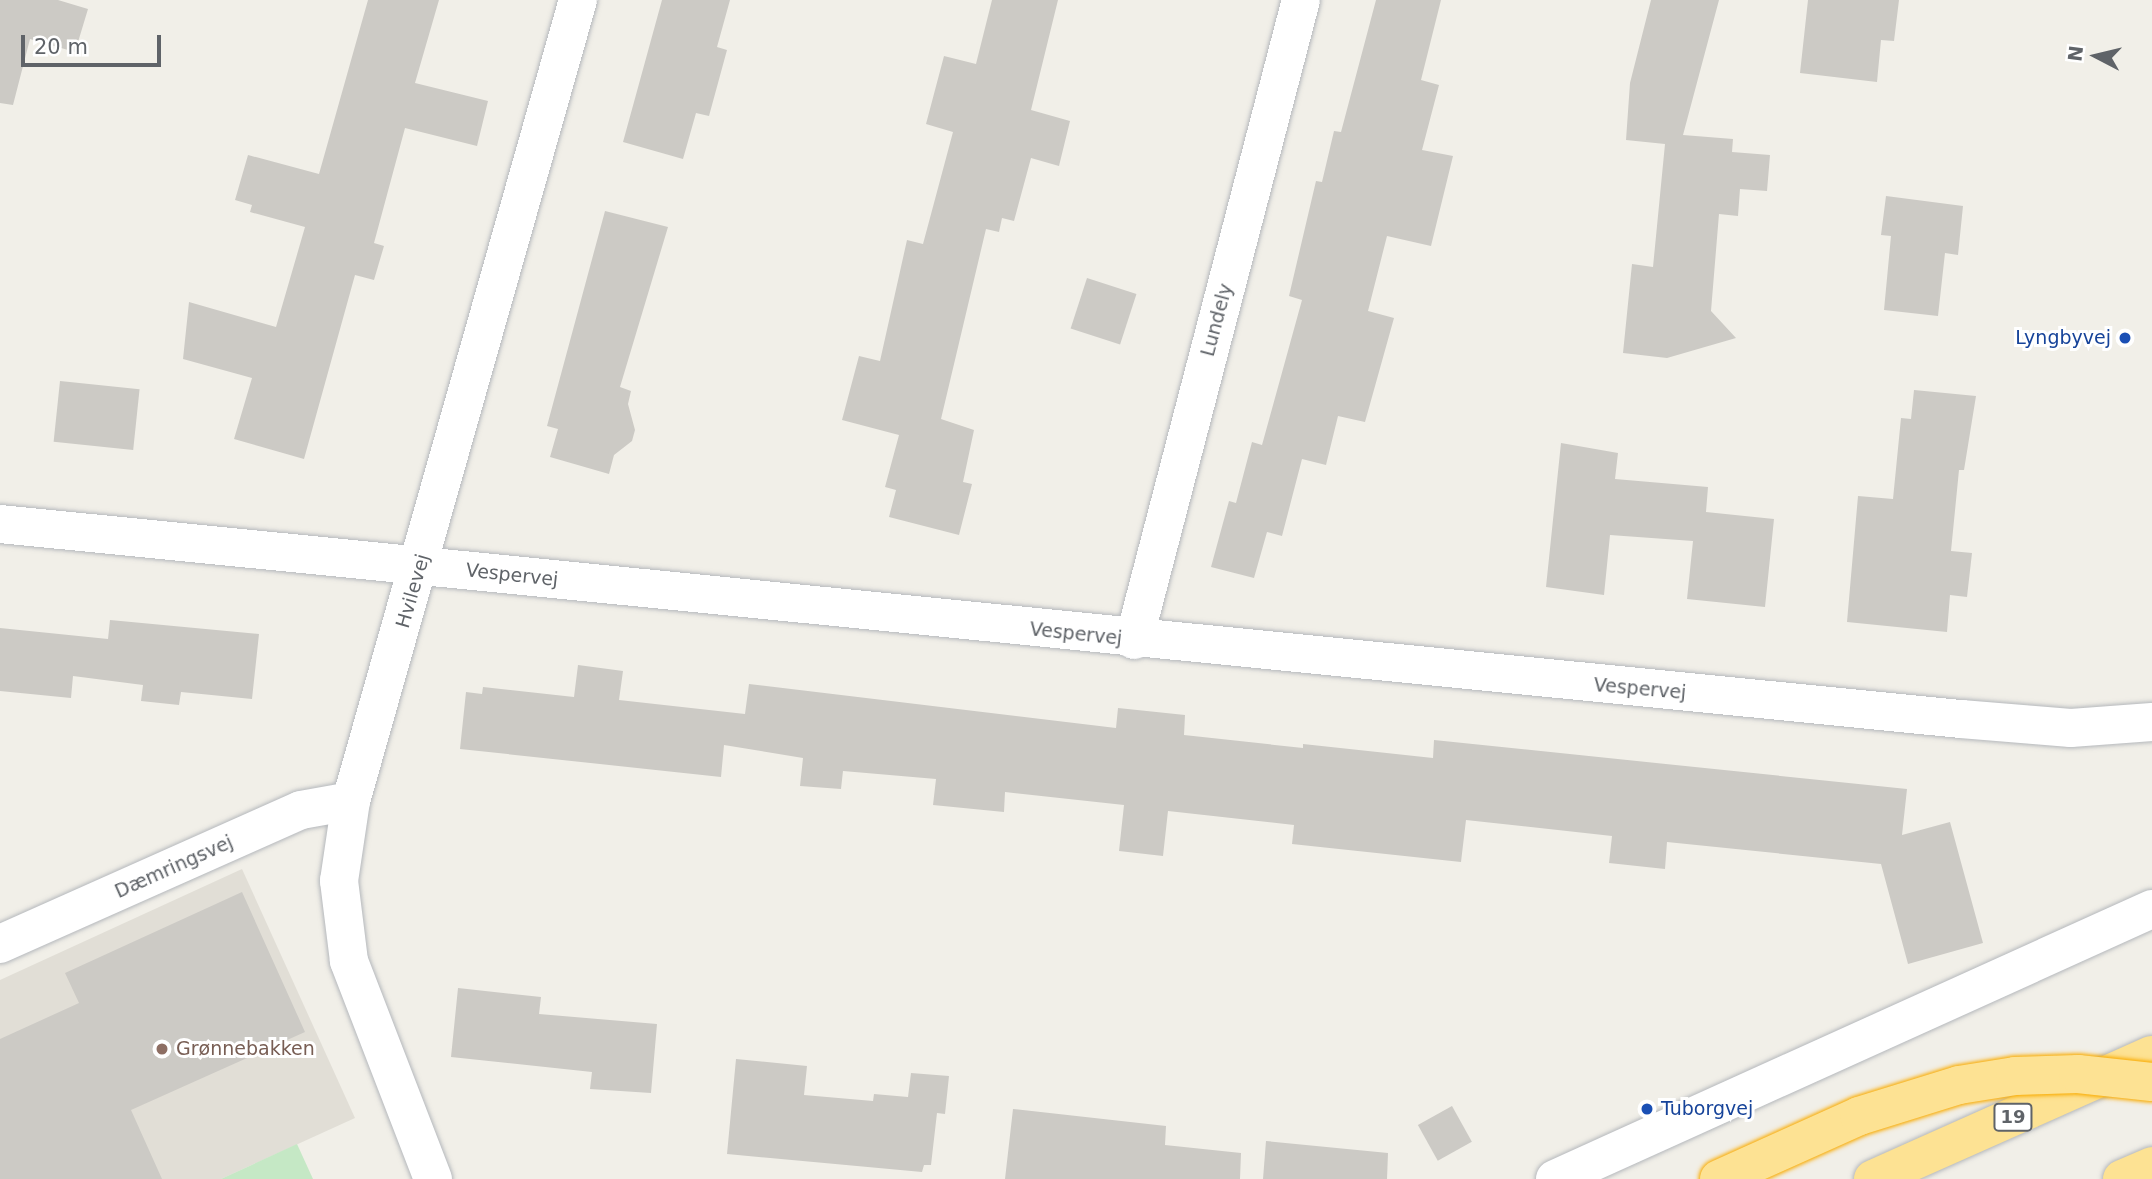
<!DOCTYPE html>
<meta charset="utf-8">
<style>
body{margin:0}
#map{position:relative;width:2152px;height:1179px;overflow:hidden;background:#f1efe8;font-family:"DejaVu Sans",sans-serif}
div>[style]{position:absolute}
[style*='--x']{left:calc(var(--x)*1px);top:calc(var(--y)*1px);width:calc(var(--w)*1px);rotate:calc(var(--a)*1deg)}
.education>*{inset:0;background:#e1ded6}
.green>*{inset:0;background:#c5e8c5}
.building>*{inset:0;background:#cccac5;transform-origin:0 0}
.roads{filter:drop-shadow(0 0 2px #b5b8bc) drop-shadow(0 0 2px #b5b8bc)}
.minor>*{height:38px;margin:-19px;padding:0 19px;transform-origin:19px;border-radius:19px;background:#fff}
.highway>*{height:38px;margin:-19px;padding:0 19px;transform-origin:19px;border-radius:19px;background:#fde293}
.bridges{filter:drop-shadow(0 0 2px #f9ab00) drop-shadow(0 0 2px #f9ab00)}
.highway-bridge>*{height:38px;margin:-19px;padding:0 19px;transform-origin:19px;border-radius:19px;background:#fde293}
.dots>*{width:19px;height:19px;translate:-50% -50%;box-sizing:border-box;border:4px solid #fff;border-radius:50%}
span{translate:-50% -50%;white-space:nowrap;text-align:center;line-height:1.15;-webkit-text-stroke:6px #fff;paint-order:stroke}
.shield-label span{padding:2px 5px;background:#fff;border:2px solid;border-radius:5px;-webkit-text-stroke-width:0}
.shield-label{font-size:18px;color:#5f6368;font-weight:700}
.street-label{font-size:19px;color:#5f6368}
.transit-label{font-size:19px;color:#164399}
.right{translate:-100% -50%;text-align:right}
.left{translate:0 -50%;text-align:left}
.education-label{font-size:19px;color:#785e54}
.north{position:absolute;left:2061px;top:21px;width:70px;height:70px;-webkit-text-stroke:5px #fff;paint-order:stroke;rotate:277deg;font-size:19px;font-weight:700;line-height:28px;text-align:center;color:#5f6368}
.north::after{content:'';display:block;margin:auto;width:24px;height:32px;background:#5f6368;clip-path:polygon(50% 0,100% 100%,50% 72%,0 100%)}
.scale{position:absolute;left:21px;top:35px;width:140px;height:32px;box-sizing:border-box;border:4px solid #5f6368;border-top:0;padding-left:9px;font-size:21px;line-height:24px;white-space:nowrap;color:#5f6368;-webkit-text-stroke:5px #fff;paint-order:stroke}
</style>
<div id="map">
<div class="education">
<i style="clip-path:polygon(242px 869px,355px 1118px,221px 1179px,0 1179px,0 980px)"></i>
</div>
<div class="green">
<i style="clip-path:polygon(297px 1144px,313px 1179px,221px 1179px)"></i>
</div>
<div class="building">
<i style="clip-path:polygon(0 0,58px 0,88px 9px,75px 52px,30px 39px,13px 105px,0 103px)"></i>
<i style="clip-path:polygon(368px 0,439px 0,415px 83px,488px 101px,477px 146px,405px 128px,374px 243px,384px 246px,374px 280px,355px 275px,304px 459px,234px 439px,252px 378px,183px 359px,189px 302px,276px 327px,305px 227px,250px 212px,252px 205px,235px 200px,248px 155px,319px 174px)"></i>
<i style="clip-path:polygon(662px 0,730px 0,717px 47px,727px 50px,709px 116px,696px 113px,683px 159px,623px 142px)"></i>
<i style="clip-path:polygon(992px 0,1058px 0,1031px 110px,1070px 121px,1059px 166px,1031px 158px,1014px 221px,1002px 218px,999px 232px,986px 229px,941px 419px,974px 430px,963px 482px,972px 484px,959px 535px,889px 517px,896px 490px,885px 487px,899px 435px,842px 420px,859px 356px,880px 361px,907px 240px,923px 244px,953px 132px,926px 124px,944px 56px,976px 64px)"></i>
<i style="clip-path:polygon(1376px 0,1441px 0,1421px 80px,1439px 85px,1422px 150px,1453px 156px,1431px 246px,1387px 236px,1368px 311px,1394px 318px,1365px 422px,1338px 416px,1326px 465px,1302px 459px,1282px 536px,1267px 532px,1254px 578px,1211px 567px,1229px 501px,1236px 503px,1252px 442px,1262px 445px,1302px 300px,1289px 296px,1316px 181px,1322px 182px,1334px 131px,1341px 132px)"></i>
<i style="clip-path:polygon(1651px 0,1719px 0,1683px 135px,1733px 139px,1732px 152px,1770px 155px,1767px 191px,1740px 189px,1738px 216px,1719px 214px,1711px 311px,1736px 338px,1667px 358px,1623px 353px,1632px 264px,1653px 267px,1665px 144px,1626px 140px,1630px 83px)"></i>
<i style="clip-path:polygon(1808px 0,1899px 0,1894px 41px,1881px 40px,1877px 82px,1800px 73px)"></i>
<i style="clip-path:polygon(1886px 196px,1963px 206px,1958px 255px,1945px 253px,1938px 316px,1884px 310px,1891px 236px,1881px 235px)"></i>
<i style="clip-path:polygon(605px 211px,668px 227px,620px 387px,631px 391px,628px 404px,635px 430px,632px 441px,614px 455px,609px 474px,550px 457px,558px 429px,547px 426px)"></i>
<i style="left:1087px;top:278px;width:52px;height:53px;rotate:18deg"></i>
<i style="left:60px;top:381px;width:80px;height:61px;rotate:6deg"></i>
<i style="clip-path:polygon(1914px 390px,1976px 396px,1964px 470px,1959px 470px,1951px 551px,1972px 553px,1967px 597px,1950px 595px,1947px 632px,1847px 622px,1858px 496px,1893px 499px,1901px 418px,1911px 419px)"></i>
<i style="clip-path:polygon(1561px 443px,1618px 453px,1615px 479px,1708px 487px,1706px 512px,1774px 519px,1765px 607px,1687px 599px,1693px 541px,1610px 535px,1604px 595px,1546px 587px)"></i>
<i style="clip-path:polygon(110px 620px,259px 634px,252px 699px,181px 692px,179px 705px,141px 701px,143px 685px,73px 676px,71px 698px,0 691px,0 628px,108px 639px)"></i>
<i style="clip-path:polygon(578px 665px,623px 671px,619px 700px,745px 714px,749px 684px,1116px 728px,1118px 708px,1185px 715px,1184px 735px,1303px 748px,1303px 744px,1433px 758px,1434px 740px,1907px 789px,1902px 835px,1950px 822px,1983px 943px,1908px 964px,1881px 864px,1667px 842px,1665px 869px,1609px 863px,1612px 836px,1466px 820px,1461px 862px,1292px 844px,1294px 825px,1168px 811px,1163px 856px,1119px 851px,1124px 805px,1005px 792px,1004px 812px,933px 805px,936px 779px,843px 771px,841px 789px,800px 786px,803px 758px,724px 745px,721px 777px,460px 749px,466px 692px,482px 694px,483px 687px,574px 697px)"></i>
<i style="clip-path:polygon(242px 892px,305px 1032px,131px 1110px,162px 1179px,0 1179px,0 1039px,79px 1003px,65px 973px)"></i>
<i style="clip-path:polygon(458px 988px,541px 997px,539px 1014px,657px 1024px,651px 1093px,590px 1089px,592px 1072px,451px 1057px)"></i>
<i style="clip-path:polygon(736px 1059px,807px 1066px,804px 1095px,873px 1101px,874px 1094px,908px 1097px,911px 1073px,949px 1076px,945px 1114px,937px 1113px,931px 1165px,924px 1165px,922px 1172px,727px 1154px)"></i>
<i style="left:1452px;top:1106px;width:41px;height:39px;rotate:61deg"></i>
<i style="clip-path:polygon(1013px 1109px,1166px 1126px,1165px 1145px,1241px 1153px,1240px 1179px,1005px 1179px)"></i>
<i style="clip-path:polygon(1266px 1141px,1388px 1153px,1387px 1179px,1263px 1179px)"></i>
</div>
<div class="roads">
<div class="minor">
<i style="--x:0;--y:524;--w:1971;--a:5.68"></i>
<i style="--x:1961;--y:719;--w:110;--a:4.7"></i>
<i style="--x:2071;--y:728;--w:81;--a:-4.2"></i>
<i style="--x:1134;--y:640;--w:661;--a:-75.38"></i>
<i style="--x:0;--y:944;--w:329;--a:-24"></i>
<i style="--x:301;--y:810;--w:51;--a:-10.2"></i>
<i style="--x:433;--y:1179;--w:234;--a:-111.1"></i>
<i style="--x:349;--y:961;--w:81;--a:-97.1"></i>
<i style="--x:339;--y:881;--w:81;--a:-81.5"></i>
<i style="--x:351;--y:801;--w:833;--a:-74.18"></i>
<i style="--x:1555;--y:1179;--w:655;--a:-24.34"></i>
</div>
<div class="highway">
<i style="--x:1873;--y:1179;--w:305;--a:-24"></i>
<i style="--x:2122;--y:1179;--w:33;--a:-23"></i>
</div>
</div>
<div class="bridges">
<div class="highway-bridge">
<i style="--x:1719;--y:1179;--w:154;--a:-24.2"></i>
<i style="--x:1859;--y:1116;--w:105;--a:-17.2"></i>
<i style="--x:1959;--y:1085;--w:57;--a:-9.1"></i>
<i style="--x:2015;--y:1076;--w:63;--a:-1.8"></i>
<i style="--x:2078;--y:1074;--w:74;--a:6.2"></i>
</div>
</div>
<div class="dots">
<i style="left:2125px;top:338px;background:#1a4fb4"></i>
<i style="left:162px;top:1049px;background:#8d6e63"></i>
<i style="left:1647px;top:1109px;background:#1a4fb4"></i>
</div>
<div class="shield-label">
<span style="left:2013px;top:1117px">19</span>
</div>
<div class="street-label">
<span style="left:1217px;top:320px;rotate:-75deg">Lundely</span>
<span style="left:512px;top:575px;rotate:6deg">Vespervej</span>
<span style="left:413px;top:591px;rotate:-74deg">Hvilevej</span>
<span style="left:1076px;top:634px;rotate:6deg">Vespervej</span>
<span style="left:1640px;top:689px;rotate:5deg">Vespervej</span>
<span style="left:174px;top:867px;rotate:-24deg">Dæmringsvej</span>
</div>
<div class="transit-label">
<span class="right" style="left:2111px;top:338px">Lyngbyvej</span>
<span class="left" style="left:1661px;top:1109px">Tuborgvej</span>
</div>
<div class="education-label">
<span class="left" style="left:176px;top:1049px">Grønnebakken</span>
</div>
<div class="north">N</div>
<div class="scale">20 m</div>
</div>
